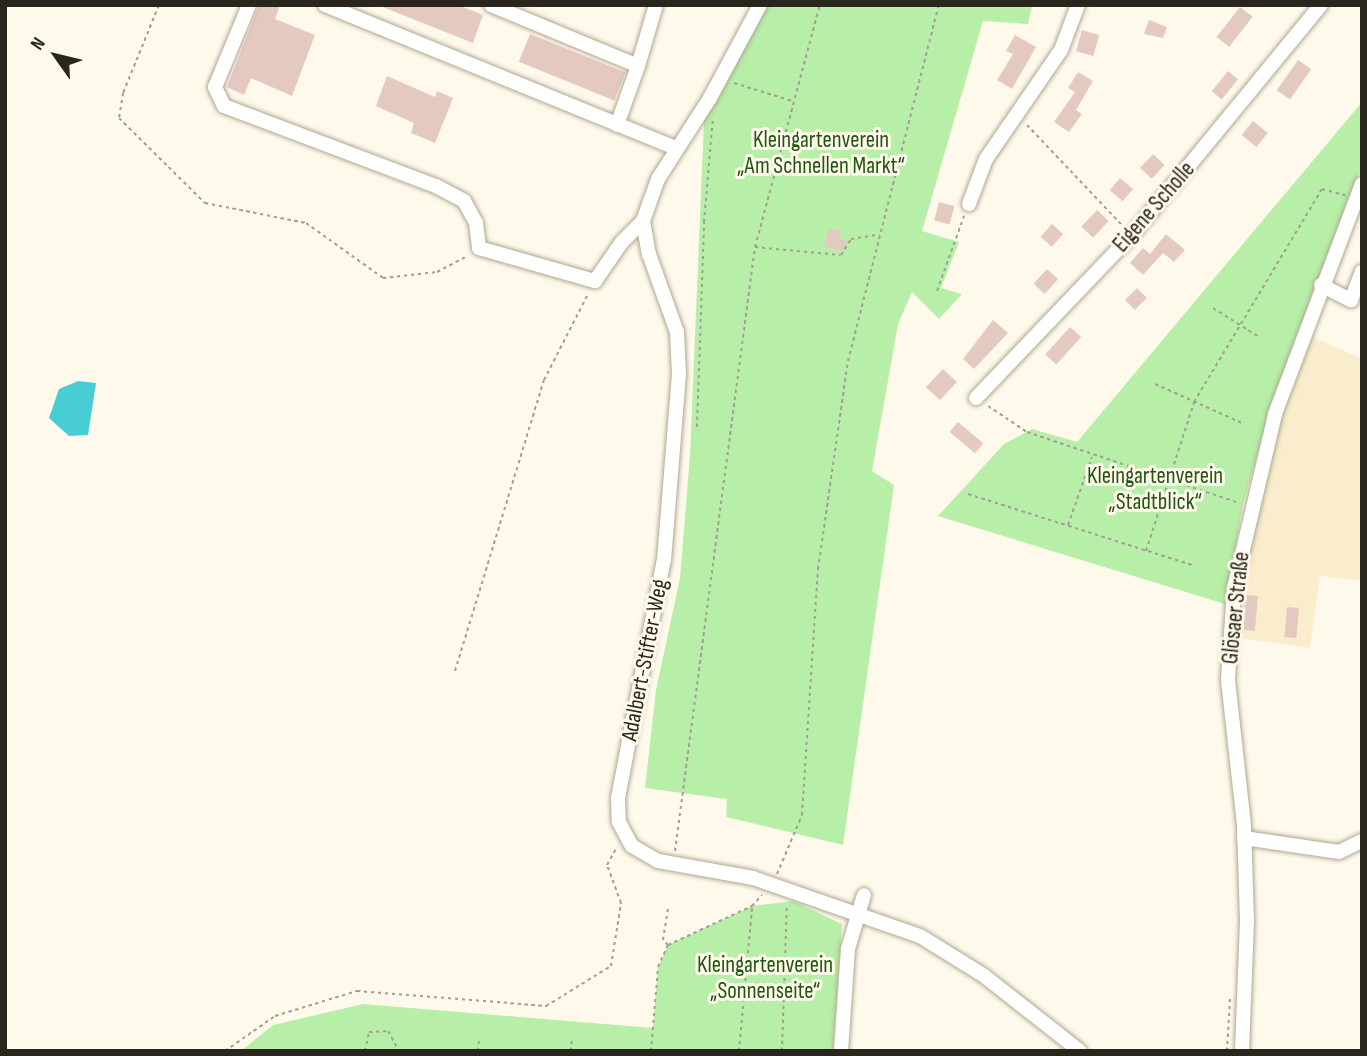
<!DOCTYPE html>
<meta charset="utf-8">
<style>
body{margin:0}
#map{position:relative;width:1367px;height:1056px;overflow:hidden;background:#fff9eb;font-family:"Sofia Sans Condensed",sans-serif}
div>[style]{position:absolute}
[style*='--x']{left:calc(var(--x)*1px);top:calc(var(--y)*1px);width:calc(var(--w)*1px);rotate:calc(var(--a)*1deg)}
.built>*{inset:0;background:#faedce}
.green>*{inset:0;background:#b7efa8}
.water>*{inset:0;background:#47cdd3}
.building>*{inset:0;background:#e4c9c1;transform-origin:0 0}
.path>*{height:2px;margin-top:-1px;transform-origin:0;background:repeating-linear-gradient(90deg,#a39e93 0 3.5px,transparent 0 7px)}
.roads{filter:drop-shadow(0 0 2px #b0a791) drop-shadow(0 0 2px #b0a791)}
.minor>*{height:14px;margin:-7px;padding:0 7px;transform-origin:7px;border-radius:7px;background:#fff}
span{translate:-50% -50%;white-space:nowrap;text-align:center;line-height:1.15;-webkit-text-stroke:6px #fff9eb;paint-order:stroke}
.park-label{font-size:23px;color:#215610}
.street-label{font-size:23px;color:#2a261e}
.frame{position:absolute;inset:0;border:7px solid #2a261e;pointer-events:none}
.north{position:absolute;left:21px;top:21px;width:70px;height:70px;-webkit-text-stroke:5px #fff9eb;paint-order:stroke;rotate:304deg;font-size:19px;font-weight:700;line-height:28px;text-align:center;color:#2a261e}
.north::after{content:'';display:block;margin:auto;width:24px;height:32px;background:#2a261e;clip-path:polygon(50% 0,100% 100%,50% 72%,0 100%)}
</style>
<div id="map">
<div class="built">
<i style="clip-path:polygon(1309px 335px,1362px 359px,1362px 581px,1320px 576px,1310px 648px,1234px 637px,1240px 583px,1279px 414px)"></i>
</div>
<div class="green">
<i style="clip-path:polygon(766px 5px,1032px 5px,1028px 24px,983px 21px,922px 231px,959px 242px,941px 288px,962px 294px,939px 319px,912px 292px,898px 324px,872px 471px,894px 485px,843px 845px,726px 817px,727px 799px,645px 788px,656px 690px,680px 578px,690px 455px,704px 121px)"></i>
<i style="clip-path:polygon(1362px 102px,1362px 167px,1271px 408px,1243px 504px,1225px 604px,938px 516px,1004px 444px,1032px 429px,1077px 442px)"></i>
<i style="clip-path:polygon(793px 901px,842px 924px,833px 1051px,241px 1051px,273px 1025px,363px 1004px,653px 1028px,658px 967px,668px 945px,752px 906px)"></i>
</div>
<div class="water">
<i style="clip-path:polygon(78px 381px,96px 383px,88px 435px,69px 436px,49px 418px,59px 389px)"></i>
</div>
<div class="building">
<i style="clip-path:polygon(259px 5px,280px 5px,275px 19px,315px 35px,292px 96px,251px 78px,244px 95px,227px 87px)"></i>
<i style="clip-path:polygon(458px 5px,483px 15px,473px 43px,380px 6px)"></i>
<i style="left:1240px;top:7px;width:16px;height:38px;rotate:38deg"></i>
<i style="clip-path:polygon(1149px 20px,1167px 27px,1163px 38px,1144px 34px)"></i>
<i style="left:1082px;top:30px;width:18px;height:22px;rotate:16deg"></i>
<i style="left:530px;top:34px;width:103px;height:30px;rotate:22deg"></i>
<i style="clip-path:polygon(1015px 35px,1036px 47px,1012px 89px,997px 80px,1013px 54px,1006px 51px)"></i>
<i style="left:1298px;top:60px;width:16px;height:37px;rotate:35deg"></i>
<i style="left:1228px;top:71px;width:13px;height:26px;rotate:39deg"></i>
<i style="clip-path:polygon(1078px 72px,1093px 81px,1076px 110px,1082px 114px,1069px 132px,1054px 122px,1075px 92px,1068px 88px)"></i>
<i style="clip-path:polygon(387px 76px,435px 97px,437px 91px,453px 98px,435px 143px,411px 133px,414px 123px,376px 106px)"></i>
<i style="left:1253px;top:121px;width:19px;height:18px;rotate:39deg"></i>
<i style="left:1153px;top:154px;width:16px;height:19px;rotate:43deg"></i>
<i style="left:1120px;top:178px;width:17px;height:16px;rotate:40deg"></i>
<i style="left:939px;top:202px;width:16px;height:19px;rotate:15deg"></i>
<i style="left:1097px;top:210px;width:16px;height:23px;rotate:43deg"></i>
<i style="left:1052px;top:224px;width:15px;height:17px;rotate:42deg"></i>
<i style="clip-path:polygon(829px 228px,842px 231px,839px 239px,847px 241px,844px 252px,824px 246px)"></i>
<i style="clip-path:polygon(1166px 234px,1185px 250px,1174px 262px,1163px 253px,1143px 275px,1130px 263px,1143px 248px,1150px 254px)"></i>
<i style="left:1047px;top:269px;width:15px;height:20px;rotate:42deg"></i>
<i style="left:1137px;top:288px;width:14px;height:17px;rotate:45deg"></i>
<i style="clip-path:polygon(993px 320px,1008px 333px,974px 369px,963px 359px)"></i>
<i style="left:1070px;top:327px;width:15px;height:37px;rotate:42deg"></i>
<i style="left:943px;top:369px;width:19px;height:25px;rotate:43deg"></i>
<i style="left:958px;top:422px;width:33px;height:13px;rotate:40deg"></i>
<i style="left:1246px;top:595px;width:12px;height:35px;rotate:5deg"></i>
<i style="left:1287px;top:607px;width:12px;height:30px;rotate:5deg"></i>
</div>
<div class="path">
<i style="--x:159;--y:5;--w:95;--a:112.2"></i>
<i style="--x:123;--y:93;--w:25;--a:99"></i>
<i style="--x:119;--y:118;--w:121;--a:44.7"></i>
<i style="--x:205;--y:203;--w:103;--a:11.2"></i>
<i style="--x:306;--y:223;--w:95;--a:35.5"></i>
<i style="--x:383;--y:278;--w:54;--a:-6.3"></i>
<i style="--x:437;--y:272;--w:34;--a:-28"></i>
<i style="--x:734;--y:83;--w:61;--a:17.2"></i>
<i style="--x:1027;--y:125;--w:138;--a:46.5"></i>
<i style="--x:755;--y:247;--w:86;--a:5.3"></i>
<i style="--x:841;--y:255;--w:19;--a:-58"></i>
<i style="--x:851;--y:239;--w:25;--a:-9"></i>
<i style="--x:937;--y:291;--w:80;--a:-70.2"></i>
<i style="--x:1213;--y:308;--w:54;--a:32.2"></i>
<i style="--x:1155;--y:384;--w:98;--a:24.2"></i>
<i style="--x:988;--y:406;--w:47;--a:33.7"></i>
<i style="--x:1027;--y:432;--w:224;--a:18.5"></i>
<i style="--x:697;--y:427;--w:205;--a:-88"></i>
<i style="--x:704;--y:222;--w:105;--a:-85.1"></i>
<i style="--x:968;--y:494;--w:235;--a:17.6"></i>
<i style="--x:1068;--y:525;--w:72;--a:-70.6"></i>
<i style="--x:1146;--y:551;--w:157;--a:-72.1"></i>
<i style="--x:1194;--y:402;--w:249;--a:-59"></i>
<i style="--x:1322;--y:189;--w:24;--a:15"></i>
<i style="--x:455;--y:671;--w:304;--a:-73"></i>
<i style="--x:544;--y:380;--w:97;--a:-62.9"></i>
<i style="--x:675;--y:851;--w:609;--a:-82.46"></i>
<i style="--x:755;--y:247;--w:251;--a:-75"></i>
<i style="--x:777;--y:874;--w:64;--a:-67"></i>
<i style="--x:802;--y:815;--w:247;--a:-86.3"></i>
<i style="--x:818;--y:569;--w:210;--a:-81.8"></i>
<i style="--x:848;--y:361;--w:367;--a:-75.7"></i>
<i style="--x:668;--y:945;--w:7;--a:-135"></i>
<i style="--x:663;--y:940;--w:33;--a:-81"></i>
<i style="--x:225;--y:1051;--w:61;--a:-35"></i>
<i style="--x:275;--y:1016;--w:86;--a:-17"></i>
<i style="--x:357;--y:991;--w:190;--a:4.5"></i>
<i style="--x:546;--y:1006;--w:76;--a:-31.6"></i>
<i style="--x:611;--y:966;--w:64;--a:-81"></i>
<i style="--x:621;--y:903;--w:40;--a:-110.2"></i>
<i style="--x:607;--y:865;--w:21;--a:-61"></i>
<i style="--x:365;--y:1051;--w:19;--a:-78"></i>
<i style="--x:369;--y:1032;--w:19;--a:-3"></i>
<i style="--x:388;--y:1031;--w:23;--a:61"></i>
<i style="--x:478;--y:1051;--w:11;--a:-85"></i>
<i style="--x:571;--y:1051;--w:14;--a:-86"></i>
<i style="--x:651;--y:1051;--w:84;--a:-85.2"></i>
<i style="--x:658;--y:967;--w:24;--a:-66"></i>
<i style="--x:668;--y:945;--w:93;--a:-24.9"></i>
<i style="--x:752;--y:906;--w:15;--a:-48"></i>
<i style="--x:739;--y:1051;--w:145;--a:-84.8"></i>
<i style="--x:782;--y:1051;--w:147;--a:-88.1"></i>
<i style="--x:1227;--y:1051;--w:52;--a:-86.7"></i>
</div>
<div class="roads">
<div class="minor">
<i style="--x:249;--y:5;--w:89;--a:112.5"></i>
<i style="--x:215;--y:87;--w:21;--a:65"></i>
<i style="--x:224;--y:106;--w:227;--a:20.7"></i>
<i style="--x:436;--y:186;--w:32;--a:28"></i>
<i style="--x:464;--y:201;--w:25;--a:61"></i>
<i style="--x:476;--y:223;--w:25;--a:83"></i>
<i style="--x:479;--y:248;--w:121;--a:15.9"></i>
<i style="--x:595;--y:281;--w:47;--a:-55.3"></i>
<i style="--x:622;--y:242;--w:30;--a:-45"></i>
<i style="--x:325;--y:5;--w:380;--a:22.2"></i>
<i style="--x:491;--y:5;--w:159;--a:22.5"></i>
<i style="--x:638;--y:66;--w:64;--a:-73.6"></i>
<i style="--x:760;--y:5;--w:106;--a:118.3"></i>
<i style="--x:710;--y:98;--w:96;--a:122.7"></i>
<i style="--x:658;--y:179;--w:45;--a:109.7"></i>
<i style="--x:643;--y:221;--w:34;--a:80"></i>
<i style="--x:649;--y:254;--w:83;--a:70.3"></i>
<i style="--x:677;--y:332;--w:42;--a:87.3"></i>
<i style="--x:679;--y:374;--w:186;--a:94.6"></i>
<i style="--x:664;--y:559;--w:244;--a:100.9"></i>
<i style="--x:618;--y:799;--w:23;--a:88"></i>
<i style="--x:619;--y:822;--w:27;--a:62"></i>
<i style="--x:632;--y:846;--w:30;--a:30"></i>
<i style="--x:658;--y:861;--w:97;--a:10.1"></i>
<i style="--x:753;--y:878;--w:177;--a:19.2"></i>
<i style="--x:920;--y:936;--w:74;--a:31.8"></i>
<i style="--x:983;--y:975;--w:123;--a:38.1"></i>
<i style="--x:617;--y:125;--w:63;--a:-70.4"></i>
<i style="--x:969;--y:204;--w:48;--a:-69.3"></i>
<i style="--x:986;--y:159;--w:132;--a:-55.5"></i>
<i style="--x:1061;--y:50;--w:48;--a:-69.3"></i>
<i style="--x:1321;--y:285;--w:34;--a:27"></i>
<i style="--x:1351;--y:300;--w:30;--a:-69"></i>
<i style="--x:976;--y:398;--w:226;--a:-46.3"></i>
<i style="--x:1132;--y:235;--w:298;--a:-50.6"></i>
<i style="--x:1244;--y:838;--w:96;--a:8.4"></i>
<i style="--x:1339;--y:852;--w:25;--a:-26"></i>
<i style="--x:841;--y:1051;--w:102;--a:-86.1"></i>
<i style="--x:848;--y:949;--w:56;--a:-73.5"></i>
<i style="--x:1242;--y:1051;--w:130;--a:-87.8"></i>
<i style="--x:1247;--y:921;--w:96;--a:-91.8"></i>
<i style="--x:1244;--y:825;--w:147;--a:-96.3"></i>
<i style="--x:1228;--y:679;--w:91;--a:-86.2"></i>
<i style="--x:1234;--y:588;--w:179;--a:-76.7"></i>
<i style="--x:1275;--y:414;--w:246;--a:-69.3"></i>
</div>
</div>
<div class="park-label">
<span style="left:821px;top:153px">Kleingartenverein<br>„Am Schnellen Markt“</span>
<span style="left:1155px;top:489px">Kleingartenverein<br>„Stadtblick“</span>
<span style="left:765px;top:978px">Kleingartenverein<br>„Sonnenseite“</span>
</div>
<div class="street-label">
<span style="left:1154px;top:207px;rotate:-49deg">Eigene Scholle</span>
<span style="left:1236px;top:608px;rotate:-84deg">Glösaer Straße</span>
<span style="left:645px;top:660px;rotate:-79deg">Adalbert-Stifter-Weg</span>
</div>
<div class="frame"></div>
<div class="north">N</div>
</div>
